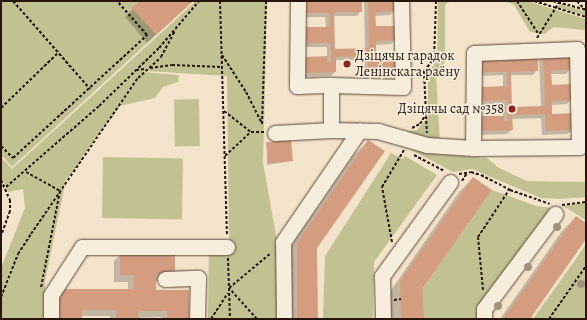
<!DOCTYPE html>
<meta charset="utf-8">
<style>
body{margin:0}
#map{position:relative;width:587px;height:320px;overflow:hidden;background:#f3e3ca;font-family:Alegreya,serif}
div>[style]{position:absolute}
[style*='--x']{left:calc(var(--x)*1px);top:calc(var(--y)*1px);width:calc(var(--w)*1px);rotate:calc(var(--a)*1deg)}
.green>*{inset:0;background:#c2c192;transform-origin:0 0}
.shadow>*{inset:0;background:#0003}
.building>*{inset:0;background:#d59d7f;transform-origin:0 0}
.path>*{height:2px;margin-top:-1px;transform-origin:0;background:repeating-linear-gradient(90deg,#26150d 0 3px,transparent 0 5px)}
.roads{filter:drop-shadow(0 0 1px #59483c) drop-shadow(0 0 1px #59483c)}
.minor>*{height:15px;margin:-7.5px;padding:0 7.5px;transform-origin:7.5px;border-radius:7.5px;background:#f7eddd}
.trees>*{width:8px;height:8px;margin:-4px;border-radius:50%;background:#a0937c}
.dots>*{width:11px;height:11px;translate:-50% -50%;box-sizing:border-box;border:2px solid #f7eddd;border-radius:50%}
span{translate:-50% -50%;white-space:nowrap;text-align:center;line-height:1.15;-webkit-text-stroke:3px #f7eddd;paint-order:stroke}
.poi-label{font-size:14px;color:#26150d}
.left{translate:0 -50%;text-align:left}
.right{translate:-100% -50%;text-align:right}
.frame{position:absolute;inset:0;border:2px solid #26150d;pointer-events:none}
</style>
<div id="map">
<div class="green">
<i style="clip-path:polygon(1px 1px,193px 1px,12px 167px,1px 155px)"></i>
<i style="clip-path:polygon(196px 1px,267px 1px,263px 163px,277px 241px,277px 319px,208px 319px,209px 240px,229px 240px,227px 76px,146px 71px,142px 72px,179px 75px,178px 82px,163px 87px,155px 98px,120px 106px,66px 180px,45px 281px,45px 319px,1px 319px,1px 268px,25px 208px,23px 189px,8px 192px,1px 177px,1px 157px,12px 169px)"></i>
<i style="clip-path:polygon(438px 1px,450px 1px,445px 5px,445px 62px,436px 75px,440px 142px,401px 132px,417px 130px,428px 117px,428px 72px,437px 61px)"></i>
<i style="clip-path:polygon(504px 1px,527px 1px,586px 19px,586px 30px,553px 27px,545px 34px,530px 32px,514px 5px)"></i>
<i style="clip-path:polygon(560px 4px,584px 11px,586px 16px,557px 7px)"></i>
<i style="left:199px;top:99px;width:47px;height:25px;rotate:89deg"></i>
<i style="clip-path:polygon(406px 147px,439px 150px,440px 154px,487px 158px,499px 168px,527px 181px,586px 182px,586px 197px,561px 199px,541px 198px,472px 169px,453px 172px)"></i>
<i style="clip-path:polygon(391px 153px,403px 159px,405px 156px,437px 175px,374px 262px,373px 319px,323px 319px,325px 256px)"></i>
<i style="left:103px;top:157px;width:80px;height:61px;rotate:1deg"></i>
<i style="clip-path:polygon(492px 190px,536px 206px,552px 208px,484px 319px,424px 319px,423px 288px)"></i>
<i style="clip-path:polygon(586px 203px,586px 220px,563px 206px)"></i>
<i style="clip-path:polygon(586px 244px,586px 319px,533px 319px,573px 263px)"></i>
</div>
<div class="shadow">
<i style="clip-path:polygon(141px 1px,193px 1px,147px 43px,125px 17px)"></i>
<i style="clip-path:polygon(361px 1px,361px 11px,357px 16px,334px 16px,334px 50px,365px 49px,364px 1px,394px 1px,394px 11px,390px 15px,374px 16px,375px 27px,396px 40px,391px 44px,375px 45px,375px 57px,396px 73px,392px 77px,364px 78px,364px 60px,335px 60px,335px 72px,331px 76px,302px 77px,302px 62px,307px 58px,327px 57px,327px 47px,302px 47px,301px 33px,306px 28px,326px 28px,325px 17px,301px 17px,301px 2px)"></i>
<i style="clip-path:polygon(544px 54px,570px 69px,566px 74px,551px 74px,551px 86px,571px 100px,567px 104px,551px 105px,551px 115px,572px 130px,568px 134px,542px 135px,541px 118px,511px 119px,512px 130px,507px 134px,478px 135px,478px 122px,482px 117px,503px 117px,503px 104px,477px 105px,477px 92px,503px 87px,503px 75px,478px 76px,482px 56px,537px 70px,533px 75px,510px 75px,511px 108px,541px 107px,539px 59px)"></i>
<i style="clip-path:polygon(368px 141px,316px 248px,317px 319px,284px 319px,283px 258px,354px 155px)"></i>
<i style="clip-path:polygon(267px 143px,292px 161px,267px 165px)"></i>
<i style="clip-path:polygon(473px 178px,422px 287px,423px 319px,387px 319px,387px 296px,459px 192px)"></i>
<i style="clip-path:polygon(576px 217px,586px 224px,586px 237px,529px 319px,500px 319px,562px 231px)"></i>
<i style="clip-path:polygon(120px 255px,174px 255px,167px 281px,155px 281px,155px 291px,188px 319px,161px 319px,161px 317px,110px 319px,110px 316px,81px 316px,81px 319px,54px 319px,54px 296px,61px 290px,128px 290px,128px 282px,114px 282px,114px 261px)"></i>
</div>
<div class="building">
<i style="clip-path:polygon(140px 1px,193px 1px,156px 35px,132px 8px)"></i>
<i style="clip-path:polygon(305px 1px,362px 1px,362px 12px,334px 12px,335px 49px,369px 48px,368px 1px,395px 1px,395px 11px,375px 12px,376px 26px,396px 26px,397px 40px,376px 41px,376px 56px,396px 56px,397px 73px,368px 74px,368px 56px,336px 57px,336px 72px,306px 73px,306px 57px,327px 56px,327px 62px,331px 62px,331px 43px,306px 43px,305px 27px,330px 27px,329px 13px,305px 13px)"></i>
<i style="clip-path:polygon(543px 53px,571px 53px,571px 70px,551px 70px,552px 85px,572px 84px,572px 100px,552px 101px,552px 114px,573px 113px,573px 130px,546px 131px,545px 114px,512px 115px,513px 130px,482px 131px,482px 116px,504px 116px,504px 121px,508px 121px,507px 100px,481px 101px,481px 87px,507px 86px,507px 72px,482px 72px,482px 55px,538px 54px,538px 71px,511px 72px,512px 107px,545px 106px)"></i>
<i style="left:291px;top:140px;width:21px;height:25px;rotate:85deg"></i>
<i style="clip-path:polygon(368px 140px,385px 151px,317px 248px,318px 319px,297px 319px,297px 243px)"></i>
<i style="clip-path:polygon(473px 177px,492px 190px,423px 288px,424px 319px,401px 319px,400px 281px)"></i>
<i style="clip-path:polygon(576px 216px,586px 223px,586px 239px,530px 319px,503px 319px)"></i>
<i style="clip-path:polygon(120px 254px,175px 254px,175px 275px,156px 275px,156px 290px,189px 290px,189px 319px,167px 319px,167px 311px,138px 311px,138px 319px,116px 319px,116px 310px,82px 310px,82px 319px,60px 319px,60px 289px,134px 289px,134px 275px,120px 275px)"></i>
</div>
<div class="path">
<i style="--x:13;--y:1;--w:117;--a:48.8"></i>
<i style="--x:220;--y:1;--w:235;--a:88.3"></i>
<i style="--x:517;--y:1;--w:38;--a:57"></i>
<i style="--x:534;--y:1;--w:54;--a:17.1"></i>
<i style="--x:553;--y:1;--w:34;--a:15"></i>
<i style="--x:577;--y:1;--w:12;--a:48"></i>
<i style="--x:537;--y:38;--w:44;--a:-58.1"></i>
<i style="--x:222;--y:55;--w:44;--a:57"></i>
<i style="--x:246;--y:92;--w:35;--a:63"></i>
<i style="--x:150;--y:68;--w:22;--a:-8"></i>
<i style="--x:172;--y:65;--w:50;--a:2.3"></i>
<i style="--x:136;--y:70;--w:9;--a:-6"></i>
<i style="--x:1;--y:108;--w:78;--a:-44"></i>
<i style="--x:224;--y:111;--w:34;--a:38"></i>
<i style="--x:251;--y:132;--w:13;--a:0"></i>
<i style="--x:426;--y:116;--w:17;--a:87"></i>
<i style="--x:262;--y:124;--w:123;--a:-88.1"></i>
<i style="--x:412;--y:128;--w:9;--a:-27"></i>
<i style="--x:420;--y:124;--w:12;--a:-59"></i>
<i style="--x:426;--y:114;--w:43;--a:-92.7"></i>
<i style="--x:424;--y:71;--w:16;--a:-50"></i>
<i style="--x:434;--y:59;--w:58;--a:-88"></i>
<i style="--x:1;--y:146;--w:17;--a:45"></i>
<i style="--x:13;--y:158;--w:182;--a:-42.5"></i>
<i style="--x:147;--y:35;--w:45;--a:-131.4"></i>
<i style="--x:414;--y:155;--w:34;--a:28"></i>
<i style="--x:225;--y:156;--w:35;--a:-43"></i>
<i style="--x:26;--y:172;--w:39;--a:29"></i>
<i style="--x:60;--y:191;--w:99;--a:101.1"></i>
<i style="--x:459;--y:174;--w:12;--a:-9"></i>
<i style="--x:471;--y:172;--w:10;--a:17"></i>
<i style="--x:481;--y:175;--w:33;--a:27"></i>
<i style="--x:510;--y:190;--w:42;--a:19.3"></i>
<i style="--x:1;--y:180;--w:22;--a:66"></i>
<i style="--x:10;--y:200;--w:11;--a:90"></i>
<i style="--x:10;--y:211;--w:27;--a:110"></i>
<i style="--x:462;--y:181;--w:9;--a:-58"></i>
<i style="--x:6;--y:187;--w:123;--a:-41.1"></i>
<i style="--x:99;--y:106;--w:83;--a:-44"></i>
<i style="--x:159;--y:48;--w:62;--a:-49.6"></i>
<i style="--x:562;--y:205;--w:24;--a:-7"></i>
<i style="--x:392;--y:242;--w:56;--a:-100.3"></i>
<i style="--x:382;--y:187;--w:43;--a:-59.3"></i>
<i style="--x:228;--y:258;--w:61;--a:88.1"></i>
<i style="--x:483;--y:290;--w:53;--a:-95.4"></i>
<i style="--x:478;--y:237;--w:56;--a:-56.6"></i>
<i style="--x:1;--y:297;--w:46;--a:-68.4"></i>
<i style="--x:18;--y:254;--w:24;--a:-57"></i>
<i style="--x:31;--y:234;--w:189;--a:-55.6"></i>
<i style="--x:138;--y:78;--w:31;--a:-42"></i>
<i style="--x:161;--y:57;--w:30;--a:-62"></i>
<i style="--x:394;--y:300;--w:7;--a:-8"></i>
<i style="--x:211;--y:319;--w:31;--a:-57"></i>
<i style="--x:257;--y:319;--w:42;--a:-132.1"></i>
<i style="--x:229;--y:288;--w:55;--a:-39.8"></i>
<i style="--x:549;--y:319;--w:65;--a:-55.1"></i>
</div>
<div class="roads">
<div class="minor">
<i style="--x:298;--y:1;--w:85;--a:90.7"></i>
<i style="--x:297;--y:86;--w:34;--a:-2"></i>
<i style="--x:331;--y:130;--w:45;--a:-90"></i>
<i style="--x:331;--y:85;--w:72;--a:1.6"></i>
<i style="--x:403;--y:87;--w:86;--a:-91.3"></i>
<i style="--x:275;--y:133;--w:56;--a:-3.1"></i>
<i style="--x:331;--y:130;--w:47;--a:1.2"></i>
<i style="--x:378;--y:131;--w:51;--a:15.9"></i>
<i style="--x:427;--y:145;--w:46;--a:3.7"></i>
<i style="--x:473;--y:148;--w:106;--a:-0.5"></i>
<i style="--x:579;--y:147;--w:98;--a:-91.2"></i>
<i style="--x:577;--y:49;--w:103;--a:177.8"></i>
<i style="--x:474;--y:53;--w:95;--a:90.6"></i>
<i style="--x:165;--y:279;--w:33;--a:-2"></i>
<i style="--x:198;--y:278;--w:41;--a:91.4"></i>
<i style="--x:51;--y:319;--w:24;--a:-90"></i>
<i style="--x:51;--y:295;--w:57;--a:-57.1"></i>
<i style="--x:82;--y:247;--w:145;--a:0"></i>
<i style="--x:284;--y:319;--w:77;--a:-90.7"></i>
<i style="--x:283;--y:242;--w:135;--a:-55.6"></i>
<i style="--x:383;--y:319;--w:43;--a:-91.3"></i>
<i style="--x:382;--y:276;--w:116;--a:-54.1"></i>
<i style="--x:484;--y:319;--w:10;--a:-90"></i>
<i style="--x:484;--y:309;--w:119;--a:-53.2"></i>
</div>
</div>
<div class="trees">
<i style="left:557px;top:227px"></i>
<i style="left:528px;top:267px"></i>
<i style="left:581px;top:284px"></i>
<i style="left:498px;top:306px"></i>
</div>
<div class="dots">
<i style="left:347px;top:64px;background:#8f2418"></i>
<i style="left:512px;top:109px;background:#8f2418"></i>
</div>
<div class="poi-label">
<span class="left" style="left:355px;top:64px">Дзіцячы гарадок<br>Ленінскага раёну</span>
<span class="right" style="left:504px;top:109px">Дзіцячы сад №358</span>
</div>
<div class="frame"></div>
</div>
